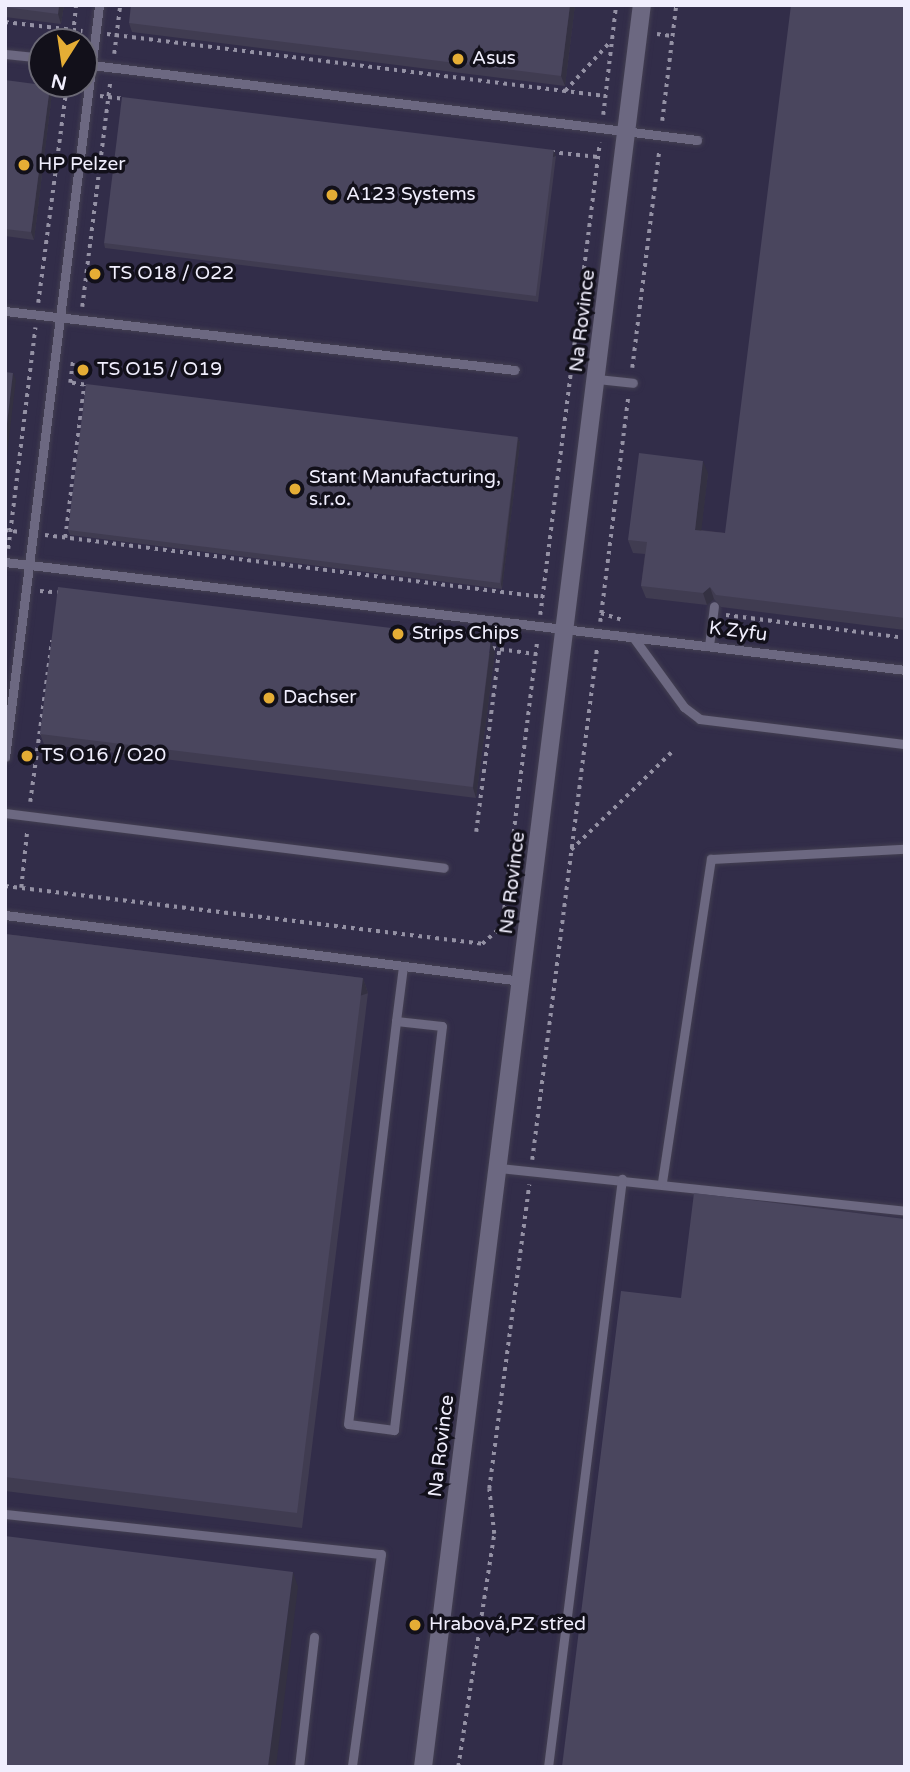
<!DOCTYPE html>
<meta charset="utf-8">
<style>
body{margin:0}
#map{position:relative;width:910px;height:1772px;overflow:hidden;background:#29253b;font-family:"Varela Round",sans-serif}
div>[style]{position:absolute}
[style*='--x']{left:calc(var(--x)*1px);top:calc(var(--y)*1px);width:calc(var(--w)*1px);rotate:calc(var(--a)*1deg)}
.built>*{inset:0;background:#322d49}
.path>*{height:3.5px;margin-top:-1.75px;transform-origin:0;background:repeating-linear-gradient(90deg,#9491a4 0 3.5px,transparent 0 8.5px)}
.roads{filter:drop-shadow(0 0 2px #433f51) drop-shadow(0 0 2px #433f51)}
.service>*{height:9px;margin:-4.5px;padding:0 4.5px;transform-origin:4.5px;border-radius:4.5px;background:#6c6881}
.minor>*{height:18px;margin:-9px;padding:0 9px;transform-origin:9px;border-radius:9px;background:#6c6881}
.wall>*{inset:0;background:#403c51}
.shaded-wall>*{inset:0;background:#343142;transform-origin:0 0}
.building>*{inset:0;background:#4a465e;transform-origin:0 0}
.dots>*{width:19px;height:19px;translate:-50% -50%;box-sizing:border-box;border:4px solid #12101a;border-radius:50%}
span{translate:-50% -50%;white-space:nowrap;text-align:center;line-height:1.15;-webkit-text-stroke:7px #12101a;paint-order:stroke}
.poi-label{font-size:19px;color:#f0eefd}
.left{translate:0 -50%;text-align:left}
.street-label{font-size:19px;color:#f0eefd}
.frame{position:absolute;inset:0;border:7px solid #f0eefd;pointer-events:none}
.north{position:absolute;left:28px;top:28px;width:70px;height:70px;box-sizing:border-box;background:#12101a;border:2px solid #6b6975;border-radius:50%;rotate:192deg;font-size:19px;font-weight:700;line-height:28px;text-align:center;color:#f0eefd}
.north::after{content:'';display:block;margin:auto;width:24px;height:32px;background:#e5ad35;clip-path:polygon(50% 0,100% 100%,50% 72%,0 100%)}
</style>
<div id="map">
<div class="built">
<i style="clip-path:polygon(evenodd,5px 5px,905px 5px,905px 1767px,5px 1767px,5px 5px,42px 42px,84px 42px,84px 84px,42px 84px,42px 42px)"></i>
</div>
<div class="path">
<i style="--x:5;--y:22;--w:78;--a:6.7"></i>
<i style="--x:107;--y:34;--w:502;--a:7.1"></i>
<i style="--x:657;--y:34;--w:15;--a:8"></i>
<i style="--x:72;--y:42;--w:37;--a:-84"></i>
<i style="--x:114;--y:54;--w:49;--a:-83"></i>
<i style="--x:48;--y:90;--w:27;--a:6"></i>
<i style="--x:565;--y:91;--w:67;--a:-47.4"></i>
<i style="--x:100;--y:96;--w:23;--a:7"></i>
<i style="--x:603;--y:115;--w:111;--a:-83.3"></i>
<i style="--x:662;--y:121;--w:117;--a:-83.1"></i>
<i style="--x:551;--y:152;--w:47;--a:6.1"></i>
<i style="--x:38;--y:303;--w:221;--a:-82.5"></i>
<i style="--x:82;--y:307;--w:227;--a:-82.9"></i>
<i style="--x:632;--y:368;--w:220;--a:-82.9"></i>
<i style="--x:5;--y:530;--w:15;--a:8"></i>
<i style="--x:45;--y:535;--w:502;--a:7.1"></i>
<i style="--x:65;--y:538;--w:154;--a:-82.9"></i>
<i style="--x:84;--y:385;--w:14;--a:-172"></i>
<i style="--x:70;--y:383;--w:25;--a:-83"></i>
<i style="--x:8;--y:549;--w:223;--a:-83"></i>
<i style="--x:40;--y:591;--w:21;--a:5"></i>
<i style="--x:601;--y:613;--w:22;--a:18"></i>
<i style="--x:540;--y:615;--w:476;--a:-82.8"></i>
<i style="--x:726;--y:615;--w:180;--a:7.3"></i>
<i style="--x:600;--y:622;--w:228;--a:-82.9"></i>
<i style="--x:492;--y:648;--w:43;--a:7.9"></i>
<i style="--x:30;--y:802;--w:163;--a:-82.3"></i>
<i style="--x:476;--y:832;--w:183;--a:-82.8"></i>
<i style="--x:571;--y:850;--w:144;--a:-44.2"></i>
<i style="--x:5;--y:886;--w:481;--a:6.9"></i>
<i style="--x:482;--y:944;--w:27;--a:-42"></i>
<i style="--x:502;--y:926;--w:288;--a:-83"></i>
<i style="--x:21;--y:888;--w:57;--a:-84"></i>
<i style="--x:532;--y:1160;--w:517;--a:-82.78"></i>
<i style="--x:458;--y:1767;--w:236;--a:-81.2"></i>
<i style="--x:494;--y:1534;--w:45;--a:-96.3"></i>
<i style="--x:489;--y:1489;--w:307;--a:-82.5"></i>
</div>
<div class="roads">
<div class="service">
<i style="--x:5;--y:54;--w:37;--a:6"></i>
<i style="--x:84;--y:64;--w:618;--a:7.07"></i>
<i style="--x:5;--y:311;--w:513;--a:6.6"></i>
<i style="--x:597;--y:379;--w:36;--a:6"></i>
<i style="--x:5;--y:562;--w:906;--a:6.84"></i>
<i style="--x:633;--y:637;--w:87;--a:53.9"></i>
<i style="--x:684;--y:707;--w:20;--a:37"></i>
<i style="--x:700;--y:719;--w:207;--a:7"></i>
<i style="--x:709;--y:646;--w:40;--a:-82.9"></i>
<i style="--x:5;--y:757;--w:758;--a:-82.87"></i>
<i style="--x:5;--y:813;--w:442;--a:7.1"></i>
<i style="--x:5;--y:915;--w:521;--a:7.28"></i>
<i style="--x:396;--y:1021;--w:46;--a:6.2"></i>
<i style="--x:442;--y:1026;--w:407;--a:96.8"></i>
<i style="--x:394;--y:1430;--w:46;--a:-172.6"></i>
<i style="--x:348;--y:1424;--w:406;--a:-83.2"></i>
<i style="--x:396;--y:1021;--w:55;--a:-82.7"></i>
<i style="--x:499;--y:1168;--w:408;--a:6"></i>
<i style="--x:662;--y:1182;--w:327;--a:-81.4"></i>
<i style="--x:711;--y:859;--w:194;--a:-3"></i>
<i style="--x:5;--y:1514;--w:378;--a:6.1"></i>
<i style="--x:381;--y:1554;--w:215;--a:97.8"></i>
<i style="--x:299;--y:1767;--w:131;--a:-83.4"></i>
<i style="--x:548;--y:1767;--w:593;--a:-82.83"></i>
</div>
<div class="minor">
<i style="--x:423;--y:1767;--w:1776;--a:-82.92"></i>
</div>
</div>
<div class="wall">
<i style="clip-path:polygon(5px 5px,64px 5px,61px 24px,5px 17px)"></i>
<i style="clip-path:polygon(575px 5px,565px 86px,132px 32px,129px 23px)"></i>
<i style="clip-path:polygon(905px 5px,905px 630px,721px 607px,714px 599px,707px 605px,646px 598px,641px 586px,645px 554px,633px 553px,628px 540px,708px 473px,701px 530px,725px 533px)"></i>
<i style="clip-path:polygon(5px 80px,52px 93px,34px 240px,5px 236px)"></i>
<i style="clip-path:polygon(556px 156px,538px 302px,105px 248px,104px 243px)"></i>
<i style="clip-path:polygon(518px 438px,520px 443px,502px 589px,70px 535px,68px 530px)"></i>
<i style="clip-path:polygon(495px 652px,476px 798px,44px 744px,40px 734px)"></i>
<i style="clip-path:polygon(5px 934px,363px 978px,368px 993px,302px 1528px,5px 1491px)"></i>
</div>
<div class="shaded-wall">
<i style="clip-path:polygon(59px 5px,64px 5px,61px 24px,58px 14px)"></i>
<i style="clip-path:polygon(570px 5px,575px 5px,565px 86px,561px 76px)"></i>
<i style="clip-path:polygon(50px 86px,52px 93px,34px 240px,31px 232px)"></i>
<i style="left:554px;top:151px;width:5px;height:147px;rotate:68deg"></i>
<i style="clip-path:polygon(13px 373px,16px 380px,5px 471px,5px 441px)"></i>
<i style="clip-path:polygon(518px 438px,520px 443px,502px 589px,501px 584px)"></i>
<i style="clip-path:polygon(703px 461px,708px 473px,700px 542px,695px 530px)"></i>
<i style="clip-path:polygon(710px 587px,714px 599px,707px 605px,703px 593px)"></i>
<i style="clip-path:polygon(491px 642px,495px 652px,476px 798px,473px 788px)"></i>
<i style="left:363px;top:978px;width:16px;height:539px;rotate:72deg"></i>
<i style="clip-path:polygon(293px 1572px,298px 1587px,276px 1767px,268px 1767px)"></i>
</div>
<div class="building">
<i style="clip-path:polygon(5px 5px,59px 5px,58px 14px,5px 7px)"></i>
<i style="clip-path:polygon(131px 5px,570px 5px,561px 76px,129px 23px)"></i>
<i style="clip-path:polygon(791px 5px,905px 5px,905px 618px,716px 595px,710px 587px,703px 593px,641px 586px,647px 542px,628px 540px,639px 453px,703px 461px,695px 530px,725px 533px)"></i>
<i style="clip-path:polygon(5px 80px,50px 86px,31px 232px,5px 229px)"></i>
<i style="left:122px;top:97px;width:435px;height:147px;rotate:7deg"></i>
<i style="clip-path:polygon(5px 372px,13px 373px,5px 441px)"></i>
<i style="left:86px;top:384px;width:435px;height:147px;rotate:7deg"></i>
<i style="left:58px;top:587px;width:436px;height:148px;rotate:7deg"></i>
<i style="clip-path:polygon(5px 934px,363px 978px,297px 1513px,5px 1477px)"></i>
<i style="clip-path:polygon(694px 1193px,905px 1219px,905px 1767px,562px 1767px,621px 1291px,681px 1298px)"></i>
<i style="clip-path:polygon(5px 1536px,293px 1572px,268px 1767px,5px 1767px)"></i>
</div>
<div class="dots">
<i style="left:458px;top:59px;background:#e5ad35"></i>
<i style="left:24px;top:165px;background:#e5ad35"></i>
<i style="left:332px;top:195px;background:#e5ad35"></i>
<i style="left:95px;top:274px;background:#e5ad35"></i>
<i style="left:83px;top:370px;background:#e5ad35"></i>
<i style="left:295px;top:489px;background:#e5ad35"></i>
<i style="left:398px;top:634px;background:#e5ad35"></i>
<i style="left:269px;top:698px;background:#e5ad35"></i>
<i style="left:27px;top:756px;background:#e5ad35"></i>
<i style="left:415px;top:1625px;background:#e5ad35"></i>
</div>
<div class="poi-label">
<span class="left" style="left:472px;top:59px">Asus</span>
<span class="left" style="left:38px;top:165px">HP Pelzer</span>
<span class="left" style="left:346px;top:195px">A123 Systems</span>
<span class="left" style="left:109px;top:274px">TS O18 / O22</span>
<span class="left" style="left:97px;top:370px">TS O15 / O19</span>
<span class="left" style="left:309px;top:489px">Stant Manufacturing,<br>s.r.o.</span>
<span class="left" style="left:412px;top:634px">Strips Chips</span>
<span class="left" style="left:283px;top:698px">Dachser</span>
<span class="left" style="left:41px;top:756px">TS O16 / O20</span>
<span class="left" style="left:429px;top:1625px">Hrabová,PZ střed</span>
</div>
<div class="street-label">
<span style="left:583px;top:321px;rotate:-83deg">Na Rovince</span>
<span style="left:738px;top:632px;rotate:7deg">K Zyfu</span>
<span style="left:513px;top:883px;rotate:-83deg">Na Rovince</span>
<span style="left:442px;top:1446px;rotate:-83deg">Na Rovince</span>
</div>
<div class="frame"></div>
<div class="north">N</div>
</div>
